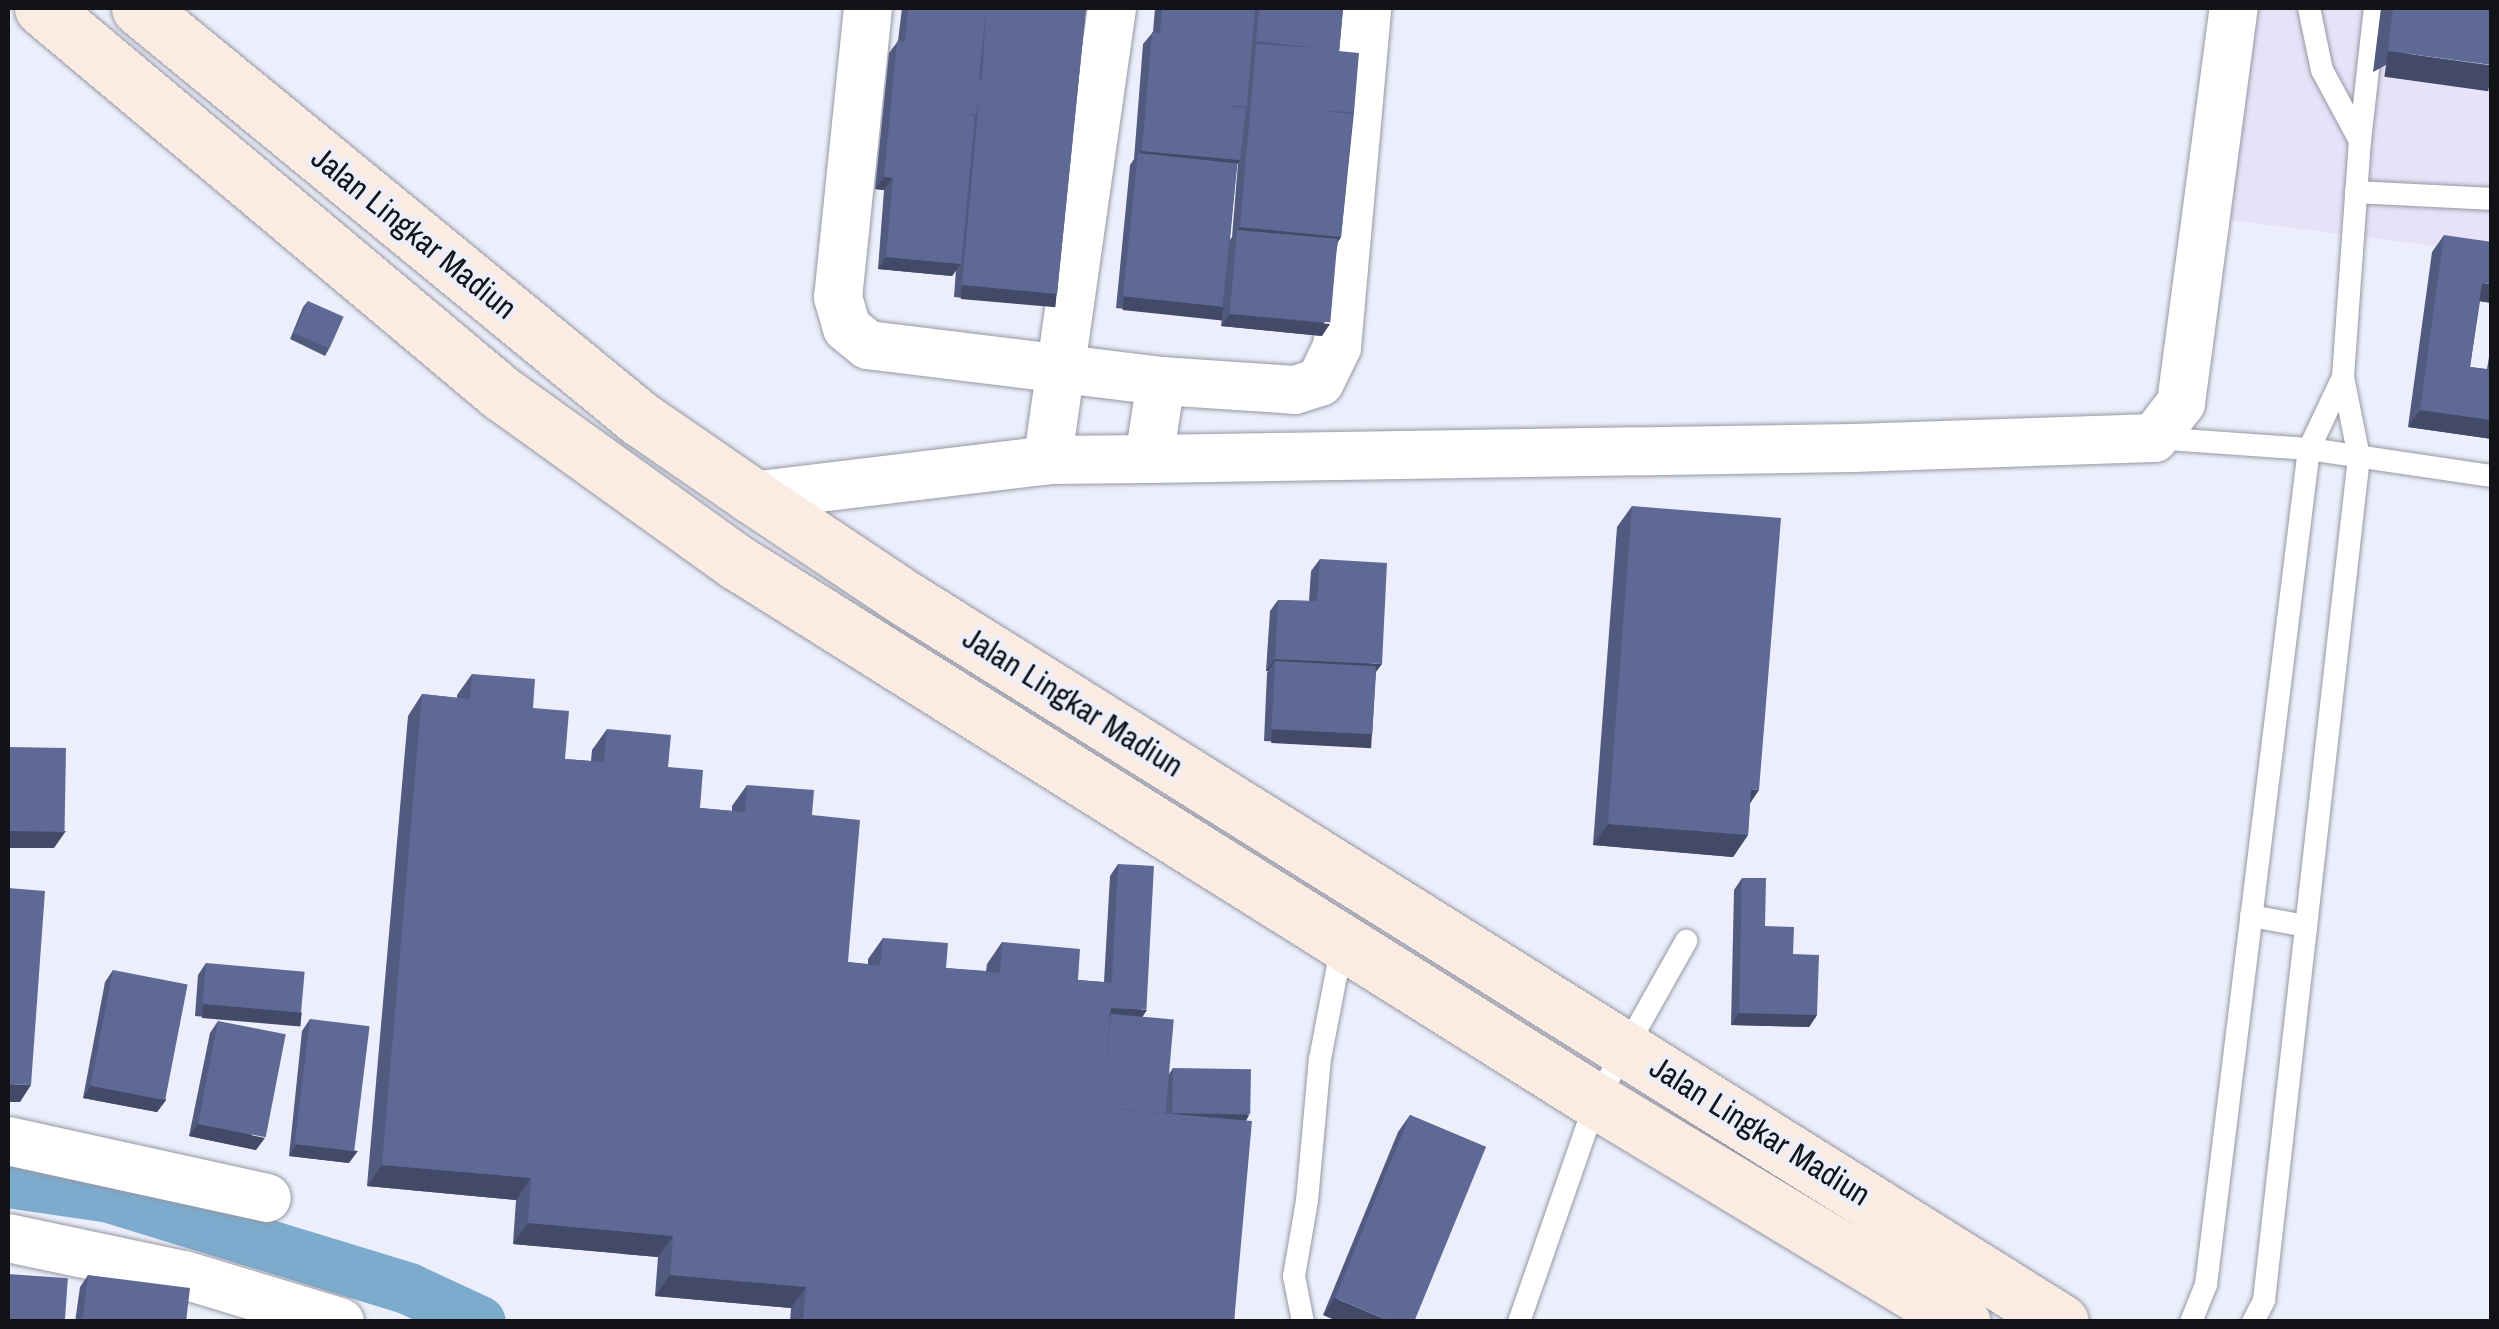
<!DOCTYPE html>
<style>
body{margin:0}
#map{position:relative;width:2499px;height:1329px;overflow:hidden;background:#eceffb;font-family:"Archivo Narrow",sans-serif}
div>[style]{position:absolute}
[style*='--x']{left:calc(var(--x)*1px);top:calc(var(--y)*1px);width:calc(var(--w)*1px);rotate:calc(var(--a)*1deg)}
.education>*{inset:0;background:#e7e2f8}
.canal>*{height:52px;margin:-26px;padding:0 26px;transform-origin:26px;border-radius:26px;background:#7cabcd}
.roads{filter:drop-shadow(0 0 2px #9597a2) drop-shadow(0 0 2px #9597a2)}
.service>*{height:22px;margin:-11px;padding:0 11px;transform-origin:11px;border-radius:11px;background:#fff}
.minor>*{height:48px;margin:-24px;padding:0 24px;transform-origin:24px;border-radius:24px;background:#fff}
.secondary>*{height:55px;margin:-27.5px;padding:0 27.5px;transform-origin:27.5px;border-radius:27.5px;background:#faece2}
.wall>*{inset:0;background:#525a80}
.shaded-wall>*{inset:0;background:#424a68;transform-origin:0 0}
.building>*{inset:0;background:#5f6995;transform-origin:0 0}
span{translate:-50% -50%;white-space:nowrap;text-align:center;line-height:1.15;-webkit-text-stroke:8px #eceffb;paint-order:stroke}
.street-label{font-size:32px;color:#121317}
.frame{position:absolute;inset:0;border:10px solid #121317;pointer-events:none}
</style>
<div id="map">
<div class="education">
<i style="clip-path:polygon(2249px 8px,2491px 8px,2491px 253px,2220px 219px)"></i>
</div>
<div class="canal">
<i style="--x:8;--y:1182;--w:102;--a:8.4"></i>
<i style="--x:109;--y:1197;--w:314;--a:17"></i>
<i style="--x:409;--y:1289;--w:78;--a:24.9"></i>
</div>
<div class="roads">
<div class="service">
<i style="--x:2309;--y:8;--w:63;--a:78.2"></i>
<i style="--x:2322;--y:70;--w:81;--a:61.8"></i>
<i style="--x:2356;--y:192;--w:136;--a:2.9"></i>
<i style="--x:2154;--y:438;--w:155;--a:4.1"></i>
<i style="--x:2309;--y:449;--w:185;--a:8.4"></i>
<i style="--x:2251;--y:916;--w:56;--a:10.3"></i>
<i style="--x:1303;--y:1322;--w:47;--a:-101.1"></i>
<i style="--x:1294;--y:1276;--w:76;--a:-80.2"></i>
<i style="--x:1307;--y:1201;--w:143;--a:-84.8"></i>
<i style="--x:1320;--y:1059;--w:116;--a:-79.1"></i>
<i style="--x:1519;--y:1322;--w:234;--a:-70.8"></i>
<i style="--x:1596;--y:1101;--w:184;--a:-60.6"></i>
<i style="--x:2191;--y:1322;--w:40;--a:-68"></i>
<i style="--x:2206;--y:1285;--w:842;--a:-82.98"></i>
<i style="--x:2309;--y:449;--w:80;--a:-64.7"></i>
<i style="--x:2253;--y:1322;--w:25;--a:-63"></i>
<i style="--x:2264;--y:1300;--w:848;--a:-83.57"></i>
<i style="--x:2359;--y:457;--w:82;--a:-101.3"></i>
<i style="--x:2343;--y:377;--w:237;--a:-85.9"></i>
<i style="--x:2360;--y:141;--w:134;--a:-83.6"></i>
</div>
<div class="minor">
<i style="--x:868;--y:8;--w:291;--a:95.9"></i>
<i style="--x:838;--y:297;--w:32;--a:74"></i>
<i style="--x:847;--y:328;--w:27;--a:39"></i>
<i style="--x:868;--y:345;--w:295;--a:7"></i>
<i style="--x:1112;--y:8;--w:457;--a:98.1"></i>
<i style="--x:1048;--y:460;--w:101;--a:-0.6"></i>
<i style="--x:1149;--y:459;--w:79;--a:-81.3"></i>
<i style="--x:1161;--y:381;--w:134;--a:3.8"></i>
<i style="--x:1295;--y:390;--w:26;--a:-18"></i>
<i style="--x:1320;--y:382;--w:39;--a:-64"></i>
<i style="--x:1337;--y:347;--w:340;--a:-84.9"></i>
<i style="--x:1149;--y:459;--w:704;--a:-0.9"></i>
<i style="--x:1853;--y:448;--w:301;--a:-1.9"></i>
<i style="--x:2154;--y:438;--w:44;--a:-52.4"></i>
<i style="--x:2181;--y:403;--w:399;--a:-82.4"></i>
<i style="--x:752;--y:496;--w:298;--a:-6.9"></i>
<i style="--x:8;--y:1141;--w:265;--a:12.4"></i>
<i style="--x:8;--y:1238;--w:180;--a:11.9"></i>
<i style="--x:184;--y:1275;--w:163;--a:16.8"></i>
</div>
<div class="secondary">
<i style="--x:42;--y:8;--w:599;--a:39.99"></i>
<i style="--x:501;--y:393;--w:292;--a:35.7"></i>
<i style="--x:738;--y:563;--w:1013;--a:32.09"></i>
<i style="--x:1596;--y:1101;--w:428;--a:31.1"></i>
<i style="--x:139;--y:8;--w:647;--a:39.35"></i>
<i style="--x:639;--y:418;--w:137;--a:34.6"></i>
<i style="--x:752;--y:496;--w:187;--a:33.7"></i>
<i style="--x:908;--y:600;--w:1360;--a:32.05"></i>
</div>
</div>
<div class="wall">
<i style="clip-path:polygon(902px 8px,1086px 8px,1057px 294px,1049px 306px,954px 297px,956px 270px,952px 276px,878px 269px,884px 190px,875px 189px,889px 53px,898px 41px)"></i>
<i style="clip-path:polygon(evenodd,1155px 8px,1343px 8px,1339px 51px,1354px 112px,1341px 237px,1338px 242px,1322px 336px,1221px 326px,1223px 306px,1215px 318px,1116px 308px,1130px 165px,1134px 159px,1143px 44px,1153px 32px,1155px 8px,1238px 163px,1232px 237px,1230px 240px,1237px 164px,1238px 163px)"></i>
<i style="clip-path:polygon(2381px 8px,2492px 8px,2373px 72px)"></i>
<i style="clip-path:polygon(2444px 235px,2492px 303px,2480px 301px,2470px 367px,2487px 369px,2492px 339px,2492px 439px,2408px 427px,2432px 252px)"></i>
<i style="clip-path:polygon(308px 301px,329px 349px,325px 356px,290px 339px,303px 307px)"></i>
<i style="clip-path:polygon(1632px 506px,1750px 804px,1748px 835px,1733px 857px,1593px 845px,1617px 527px)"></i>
<i style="clip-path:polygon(1320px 559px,1376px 673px,1372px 735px,1364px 747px,1264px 741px,1267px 673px,1268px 671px,1266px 671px,1270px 611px,1278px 600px,1309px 601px,1311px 571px)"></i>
<i style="clip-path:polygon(472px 674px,533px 708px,565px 759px,591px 761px,592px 750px,607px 729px,668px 767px,700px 808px,732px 811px,732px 806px,747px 785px,812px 815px,848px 962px,868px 964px,868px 959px,883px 938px,946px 968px,986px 971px,987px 964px,1002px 942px,1078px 980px,1104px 982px,1110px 876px,1118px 864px,1142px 1017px,1169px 1074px,1173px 1068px,1249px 1115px,1246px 1121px,1234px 1322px,790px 1322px,791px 1308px,655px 1296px,658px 1257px,513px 1244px,516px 1200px,367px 1186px,408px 716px,422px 694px,457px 698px,457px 695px)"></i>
<i style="clip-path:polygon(1742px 878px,1765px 926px,1817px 1015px,1809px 1027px,1731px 1025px,1734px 890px)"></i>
<i style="clip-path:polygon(206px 963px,302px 1013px,294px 1025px,195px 1016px,198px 975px)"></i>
<i style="clip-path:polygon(113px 970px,166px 1100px,157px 1112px,83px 1098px,105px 982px)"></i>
<i style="clip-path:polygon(310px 1019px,349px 1163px,289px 1156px,302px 1031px)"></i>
<i style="clip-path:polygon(218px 1021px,256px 1150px,189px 1136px,210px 1033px)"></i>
<i style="clip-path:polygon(1410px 1115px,1486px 1147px,1323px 1315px,1398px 1132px)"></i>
<i style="clip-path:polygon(88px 1275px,186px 1322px,75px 1322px,80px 1287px)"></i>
</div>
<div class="shaded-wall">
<i style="left:2388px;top:51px;width:105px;height:26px;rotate:8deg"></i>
<i style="clip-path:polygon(1142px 151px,1240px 160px,1232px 172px,1138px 157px)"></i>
<i style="clip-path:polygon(884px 177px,893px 178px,884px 190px,875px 189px)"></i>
<i style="clip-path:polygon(1240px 227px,1341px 237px,1333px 249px,1236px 232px)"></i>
<i style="clip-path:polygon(886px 257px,961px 264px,952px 276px,878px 269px)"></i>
<i style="clip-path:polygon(2482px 283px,2492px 284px,2492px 303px,2471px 300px)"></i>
<i style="left:962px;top:285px;width:95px;height:14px;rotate:5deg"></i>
<i style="left:1124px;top:296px;width:100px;height:14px;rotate:6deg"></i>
<i style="clip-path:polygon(1230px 314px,1330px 324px,1322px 336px,1221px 326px)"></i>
<i style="clip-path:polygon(2420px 410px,2492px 420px,2492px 439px,2408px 427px)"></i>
<i style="clip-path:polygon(1275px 659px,1382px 664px,1373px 676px,1275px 661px,1268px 671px,1266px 671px)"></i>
<i style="left:1272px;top:729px;width:100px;height:14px;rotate:3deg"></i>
<i style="clip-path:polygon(1751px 789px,1759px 790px,1745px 811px)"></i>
<i style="clip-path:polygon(1608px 824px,1748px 835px,1733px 857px,1593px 845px)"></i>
<i style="clip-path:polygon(8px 831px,66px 831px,54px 848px,8px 848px)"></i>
<i style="left:203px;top:1004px;width:99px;height:14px;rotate:5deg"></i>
<i style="clip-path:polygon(1111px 1008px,1147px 1010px,1139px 1022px,1105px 1020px)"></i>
<i style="clip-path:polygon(1739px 1013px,1817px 1015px,1809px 1027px,1731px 1025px)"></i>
<i style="clip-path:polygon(8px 1084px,31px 1085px,20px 1102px,8px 1102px)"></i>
<i style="clip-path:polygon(91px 1086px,166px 1100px,157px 1112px,83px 1098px)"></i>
<i style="clip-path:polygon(1172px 1113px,1249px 1115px,1241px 1127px)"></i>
<i style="clip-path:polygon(198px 1124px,265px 1138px,256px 1150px,189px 1136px)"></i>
<i style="clip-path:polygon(297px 1144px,358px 1151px,349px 1163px,289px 1156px)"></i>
<i style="clip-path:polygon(382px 1165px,531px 1178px,516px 1200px,367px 1186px)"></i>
<i style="clip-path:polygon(528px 1223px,673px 1236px,658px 1257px,513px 1244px)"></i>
<i style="clip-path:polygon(670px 1275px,806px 1287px,791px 1308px,655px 1296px)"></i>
<i style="clip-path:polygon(1335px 1298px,1392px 1322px,1339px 1322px,1323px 1315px)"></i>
</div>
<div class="building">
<i style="clip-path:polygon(908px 8px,986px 8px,979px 80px,982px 80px,986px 8px,1086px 8px,1057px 294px,962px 285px,979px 101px,976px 114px,966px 115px,975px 116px,961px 264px,886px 257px,893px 178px,884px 177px,897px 41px,905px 42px)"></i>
<i style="clip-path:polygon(1162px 8px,1255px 8px,1247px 106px,1226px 106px,1246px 108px,1240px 160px,1142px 151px,1152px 32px,1160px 33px)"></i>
<i style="clip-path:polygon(1259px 8px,1343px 8px,1339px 51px,1359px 53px,1354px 112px,1321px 111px,1353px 114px,1341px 237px,1240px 227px,1256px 44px,1319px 48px,1256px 41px)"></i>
<i style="clip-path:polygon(2393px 8px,2492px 8px,2492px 65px,2388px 51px)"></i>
<i style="left:1138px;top:153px;width:100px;height:144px;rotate:6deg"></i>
<i style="left:1237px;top:230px;width:101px;height:84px;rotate:5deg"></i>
<i style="clip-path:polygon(2444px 235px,2492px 242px,2492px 284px,2482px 283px,2470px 367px,2492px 370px,2492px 420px,2420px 410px)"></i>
<i style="left:308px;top:301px;width:39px;height:35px;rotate:24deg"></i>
<i style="clip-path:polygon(1632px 506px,1781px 518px,1759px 790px,1751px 789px,1748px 835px,1608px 824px)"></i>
<i style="clip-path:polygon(1320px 559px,1387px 563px,1382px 664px,1275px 659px,1278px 600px,1317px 601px)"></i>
<i style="left:1275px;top:661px;width:101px;height:68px;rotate:3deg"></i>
<i style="clip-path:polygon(472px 674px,535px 679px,533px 708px,569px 711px,565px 759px,604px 762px,607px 729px,671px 735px,668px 767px,703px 770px,700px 808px,745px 812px,747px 785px,814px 790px,812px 815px,860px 820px,848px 962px,880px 966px,883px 938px,948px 943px,946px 968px,1000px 973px,1002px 942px,1080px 949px,1078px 980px,1113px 983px,1103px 1108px,1252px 1121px,1234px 1322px,803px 1322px,806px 1287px,670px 1275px,673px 1236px,528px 1223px,531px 1178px,382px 1165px,422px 694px,470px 699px)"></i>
<i style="left:8px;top:747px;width:58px;height:84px;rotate:1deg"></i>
<i style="left:1118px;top:864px;width:36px;height:144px;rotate:3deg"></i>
<i style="clip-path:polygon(1742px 878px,1766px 878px,1765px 926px,1794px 927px,1793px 954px,1819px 955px,1817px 1015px,1739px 1013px)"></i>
<i style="clip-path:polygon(8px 888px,45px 891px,31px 1085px,8px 1084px)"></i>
<i style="left:206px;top:963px;width:99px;height:41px;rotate:5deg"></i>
<i style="left:113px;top:970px;width:76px;height:118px;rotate:11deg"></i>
<i style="left:1111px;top:1014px;width:63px;height:94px;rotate:5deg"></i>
<i style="left:310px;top:1019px;width:60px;height:126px;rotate:7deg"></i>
<i style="left:218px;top:1021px;width:69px;height:105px;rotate:11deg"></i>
<i style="left:1173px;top:1068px;width:78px;height:45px;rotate:1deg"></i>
<i style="clip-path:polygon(1410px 1115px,1486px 1147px,1414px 1322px,1392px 1322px,1335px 1298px)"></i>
<i style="left:8px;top:1274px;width:60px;height:48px;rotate:4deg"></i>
<i style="clip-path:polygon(88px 1275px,190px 1288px,186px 1322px,82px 1322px)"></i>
</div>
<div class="street-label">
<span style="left:414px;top:233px;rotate:39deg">Jalan Lingkar Madiun</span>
<span style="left:1073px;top:702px;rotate:32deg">Jalan Lingkar Madiun</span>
<span style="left:1760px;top:1131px;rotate:32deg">Jalan Lingkar Madiun</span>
</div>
<div class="frame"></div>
</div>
